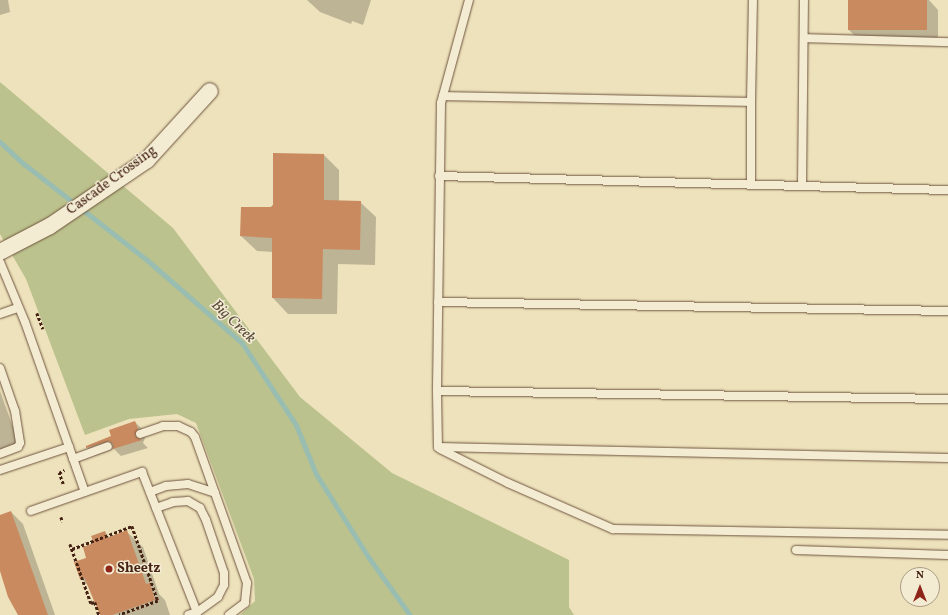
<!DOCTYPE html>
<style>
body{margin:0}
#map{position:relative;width:948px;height:615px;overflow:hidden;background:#ede2bb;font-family:Vollkorn,serif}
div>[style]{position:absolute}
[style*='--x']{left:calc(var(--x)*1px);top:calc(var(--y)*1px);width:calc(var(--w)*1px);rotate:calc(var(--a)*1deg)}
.green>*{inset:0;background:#bcc28d}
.shadow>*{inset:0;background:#0003}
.stream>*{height:5px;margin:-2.5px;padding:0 2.5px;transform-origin:2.5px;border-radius:2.5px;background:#99bdb1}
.building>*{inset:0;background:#ca8a60;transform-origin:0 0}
.path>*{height:2.5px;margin-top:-1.25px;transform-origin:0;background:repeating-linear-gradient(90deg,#452314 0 3px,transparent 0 5px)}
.roads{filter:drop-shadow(0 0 1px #6f533e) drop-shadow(0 0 1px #6f533e)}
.service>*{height:8px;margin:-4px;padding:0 4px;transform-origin:4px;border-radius:4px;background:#f3ecd3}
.minor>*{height:16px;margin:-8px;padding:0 8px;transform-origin:8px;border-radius:8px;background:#f3ecd3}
.dots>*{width:11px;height:11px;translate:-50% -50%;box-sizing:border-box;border:2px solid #f3ecd3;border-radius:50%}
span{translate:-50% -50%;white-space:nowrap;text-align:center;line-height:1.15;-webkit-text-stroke:3px #f3ecd3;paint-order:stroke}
.street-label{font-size:14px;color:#452314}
.poi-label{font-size:14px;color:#452314;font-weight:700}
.left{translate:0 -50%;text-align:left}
.water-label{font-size:15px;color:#5a4a3b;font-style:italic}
.north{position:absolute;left:900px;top:567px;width:40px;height:40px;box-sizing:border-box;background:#f3ecd3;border:1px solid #ad9c87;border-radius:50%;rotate:0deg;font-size:11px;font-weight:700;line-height:16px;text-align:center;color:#452314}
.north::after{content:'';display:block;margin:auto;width:14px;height:18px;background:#8f2418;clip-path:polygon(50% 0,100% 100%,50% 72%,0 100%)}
</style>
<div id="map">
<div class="green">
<i style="clip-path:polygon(0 82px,173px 228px,300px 397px,392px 473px,569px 560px,569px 607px,574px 615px,240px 615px,255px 601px,254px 579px,196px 423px,177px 414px,129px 419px,85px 435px,26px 279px,0 234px)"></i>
</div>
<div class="shadow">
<i style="clip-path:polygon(0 0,8px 0,10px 12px,0 15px)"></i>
<i style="clip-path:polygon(307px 0,371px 0,363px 25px,352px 21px,351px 24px,320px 12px)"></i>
<i style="clip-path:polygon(849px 0,929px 0,938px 10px,938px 43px,861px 42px,849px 30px)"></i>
<i style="clip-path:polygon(324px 155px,339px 170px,339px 202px,360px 202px,376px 217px,375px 265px,338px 264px,337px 314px,288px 314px,273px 298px,273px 252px,257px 251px,241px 236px)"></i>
<i style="clip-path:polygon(0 391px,19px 444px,0 451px)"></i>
<i style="clip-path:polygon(135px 422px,143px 430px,145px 438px,143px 443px,148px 448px,121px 456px,114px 449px,95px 456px,87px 448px,113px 437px)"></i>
<i style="clip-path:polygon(11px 512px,23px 524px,55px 615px,19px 615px,0 564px,0 516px)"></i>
<i style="clip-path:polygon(105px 532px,110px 538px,127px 532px,143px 547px,159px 594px,165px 600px,170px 615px,101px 615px,89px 586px,80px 578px,95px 543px)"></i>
</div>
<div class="stream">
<i style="--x:0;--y:142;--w:33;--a:43"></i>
<i style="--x:24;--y:164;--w:156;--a:38"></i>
<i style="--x:147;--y:260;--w:126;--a:41.1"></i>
<i style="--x:242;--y:343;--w:98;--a:56.6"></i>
<i style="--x:296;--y:425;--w:53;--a:67.8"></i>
<i style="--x:316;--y:474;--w:99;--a:57.8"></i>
<i style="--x:369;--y:558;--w:70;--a:54.3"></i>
</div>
<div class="building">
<i style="left:848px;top:0;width:79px;height:30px"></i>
<i style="clip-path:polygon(273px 153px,324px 154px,324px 200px,361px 201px,360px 250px,323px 249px,322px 299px,272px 298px,272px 238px,240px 236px,241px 207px,271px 207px,273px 205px)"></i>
<i style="clip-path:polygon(135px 421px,138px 429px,135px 436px,142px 440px,113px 449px,113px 444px,109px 441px,86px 448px,86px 446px,111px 436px,109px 430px)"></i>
<i style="clip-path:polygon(11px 511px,48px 615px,18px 615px,8px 597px,0 571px,0 515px)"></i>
<i style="clip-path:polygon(127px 530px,146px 584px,150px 583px,155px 600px,112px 615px,100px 615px,84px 577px,80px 579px,74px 562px,86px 558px,83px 547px,94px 543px,91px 536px,105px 531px,107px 538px)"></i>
</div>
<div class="path">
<i style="--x:37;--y:313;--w:17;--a:69"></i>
<i style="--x:63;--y:484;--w:12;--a:-110"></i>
<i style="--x:59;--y:473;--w:6;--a:-31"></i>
<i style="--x:61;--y:517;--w:5;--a:68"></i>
<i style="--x:70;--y:544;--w:63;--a:70.4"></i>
<i style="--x:91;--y:603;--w:4;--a:-14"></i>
<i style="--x:95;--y:602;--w:14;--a:73"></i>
<i style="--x:72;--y:549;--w:64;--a:-21"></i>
<i style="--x:132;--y:526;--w:79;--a:70.9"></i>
<i style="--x:158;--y:601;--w:41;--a:160.3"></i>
</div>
<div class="roads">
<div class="service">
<i style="--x:469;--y:0;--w:107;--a:105.2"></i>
<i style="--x:441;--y:103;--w:288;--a:90.8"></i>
<i style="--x:437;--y:391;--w:511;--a:0.9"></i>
<i style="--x:804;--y:38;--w:144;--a:1.6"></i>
<i style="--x:443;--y:96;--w:308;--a:1.1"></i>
<i style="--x:751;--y:102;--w:102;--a:-88.9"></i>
<i style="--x:439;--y:176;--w:509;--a:1.58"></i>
<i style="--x:751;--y:184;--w:82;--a:-90"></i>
<i style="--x:802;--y:186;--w:186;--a:-89.4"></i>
<i style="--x:0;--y:262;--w:65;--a:67.4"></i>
<i style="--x:25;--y:322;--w:180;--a:70.6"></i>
<i style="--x:438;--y:302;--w:510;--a:1.01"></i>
<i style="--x:0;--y:314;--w:18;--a:-19"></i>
<i style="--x:0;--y:368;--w:46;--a:70.8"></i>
<i style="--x:15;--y:411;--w:32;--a:81"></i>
<i style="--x:20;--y:443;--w:4;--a:117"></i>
<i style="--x:18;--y:447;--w:19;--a:159"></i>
<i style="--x:437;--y:391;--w:56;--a:89"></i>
<i style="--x:438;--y:447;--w:510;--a:1.24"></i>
<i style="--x:140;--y:434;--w:24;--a:-19"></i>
<i style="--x:163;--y:426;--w:15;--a:0"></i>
<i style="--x:178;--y:426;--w:14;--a:25"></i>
<i style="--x:191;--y:432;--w:6;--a:51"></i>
<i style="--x:195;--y:437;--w:155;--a:70.4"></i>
<i style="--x:247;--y:583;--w:20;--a:96"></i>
<i style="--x:245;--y:603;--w:20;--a:143"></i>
<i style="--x:440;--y:449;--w:76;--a:26.6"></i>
<i style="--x:508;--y:483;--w:115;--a:23.7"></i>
<i style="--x:613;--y:529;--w:335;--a:1"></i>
<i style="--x:73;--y:459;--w:37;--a:-20"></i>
<i style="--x:0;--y:470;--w:73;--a:-18.4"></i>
<i style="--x:150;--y:492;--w:17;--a:-21"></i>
<i style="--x:166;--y:486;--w:22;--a:-5"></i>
<i style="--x:188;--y:484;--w:28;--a:18"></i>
<i style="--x:156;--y:508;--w:18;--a:-19"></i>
<i style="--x:173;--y:502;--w:15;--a:-4"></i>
<i style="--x:188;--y:501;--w:14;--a:30"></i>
<i style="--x:200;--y:508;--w:13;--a:63"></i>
<i style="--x:206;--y:520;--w:56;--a:71.2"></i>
<i style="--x:224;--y:573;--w:12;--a:90"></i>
<i style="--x:224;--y:585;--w:13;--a:117"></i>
<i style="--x:218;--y:597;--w:26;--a:144"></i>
<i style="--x:31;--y:511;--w:118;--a:-19.4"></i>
<i style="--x:142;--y:472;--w:150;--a:68.6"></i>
<i style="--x:197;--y:612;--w:9;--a:162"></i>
<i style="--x:796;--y:550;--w:152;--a:1.9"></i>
</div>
<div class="minor">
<i style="--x:0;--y:252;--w:56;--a:-27.5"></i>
<i style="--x:50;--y:226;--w:117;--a:-34.2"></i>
<i style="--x:147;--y:160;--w:93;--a:-47.6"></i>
</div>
</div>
<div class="dots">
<i style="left:109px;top:569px;background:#8f2418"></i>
</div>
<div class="street-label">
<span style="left:112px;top:181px;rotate:-36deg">Cascade Crossing</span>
</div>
<div class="poi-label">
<span class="left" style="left:117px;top:569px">Sheetz</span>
</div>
<div class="water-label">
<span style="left:233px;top:322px;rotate:44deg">Big Creek</span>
</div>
<div class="north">N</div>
</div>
